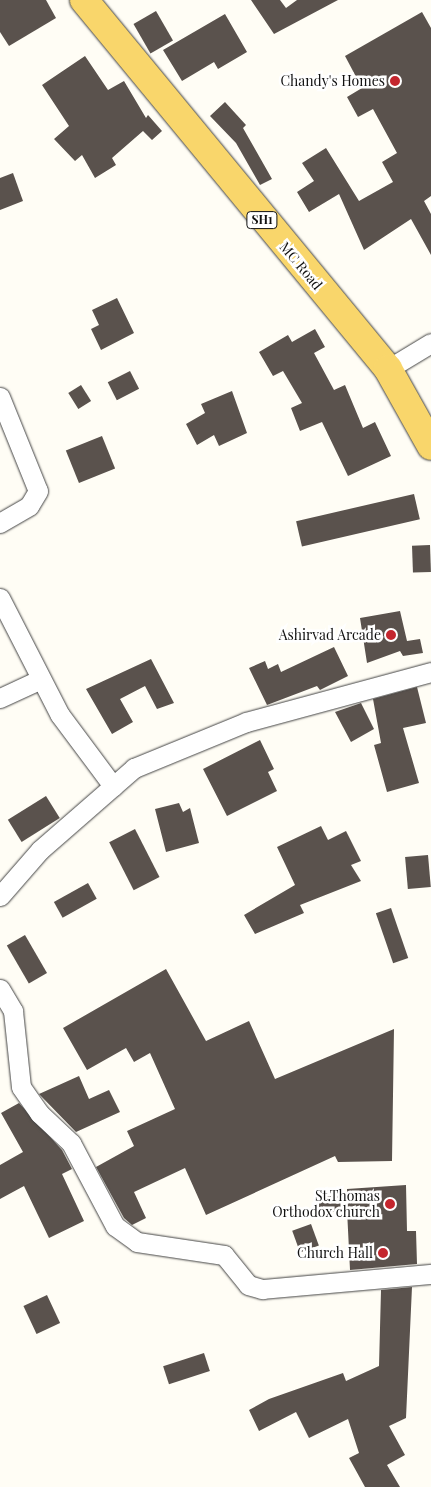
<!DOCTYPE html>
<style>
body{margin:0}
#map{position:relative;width:431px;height:1487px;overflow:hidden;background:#fffdf5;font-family:"Playfair Display",serif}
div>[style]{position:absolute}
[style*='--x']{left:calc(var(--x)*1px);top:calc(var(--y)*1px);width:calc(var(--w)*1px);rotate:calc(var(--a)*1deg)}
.building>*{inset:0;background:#5a524d;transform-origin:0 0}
.roads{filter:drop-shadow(0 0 1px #444) drop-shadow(0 0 1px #444)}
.street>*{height:19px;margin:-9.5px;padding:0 9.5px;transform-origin:9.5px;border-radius:9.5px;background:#fff}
.primary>*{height:28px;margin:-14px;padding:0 14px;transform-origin:14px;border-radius:14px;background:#f9d66b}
.dots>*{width:14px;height:14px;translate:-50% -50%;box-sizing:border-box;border:2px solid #fff;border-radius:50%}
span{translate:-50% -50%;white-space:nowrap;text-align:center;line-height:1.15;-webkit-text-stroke:5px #fff;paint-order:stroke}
.shield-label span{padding:1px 4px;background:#fff;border:1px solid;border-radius:4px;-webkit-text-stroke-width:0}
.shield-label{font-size:12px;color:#111;font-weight:700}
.poi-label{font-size:14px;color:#111}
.right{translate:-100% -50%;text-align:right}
.street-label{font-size:14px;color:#111}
</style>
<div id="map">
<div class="building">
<i style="clip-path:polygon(0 0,46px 0,56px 18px,9px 46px,0 32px)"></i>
<i style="clip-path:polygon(251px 0,280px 0,286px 8px,297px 0,338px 0,274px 34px)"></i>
<i style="left:156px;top:11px;width:34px;height:26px;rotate:60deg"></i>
<i style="clip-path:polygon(422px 12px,431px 28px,431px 196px,424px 201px,431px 214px,431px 255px,411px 219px,364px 250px,339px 194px,309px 212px,297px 192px,314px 181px,302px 163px,326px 148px,359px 201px,393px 182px,382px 162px,397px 153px,373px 109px,358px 117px,347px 97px,362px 88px,345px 56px)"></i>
<i style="clip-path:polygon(225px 14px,247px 52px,218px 69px,214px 62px,182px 81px,163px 50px)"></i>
<i style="clip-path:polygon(85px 56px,108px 90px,124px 81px,146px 118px,148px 115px,162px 131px,152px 140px,143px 131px,112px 158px,116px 165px,95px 178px,82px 155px,75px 161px,54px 139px,69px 126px,42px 85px)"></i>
<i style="clip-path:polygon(225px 102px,246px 125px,243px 128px,272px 179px,260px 185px,236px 143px,210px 116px)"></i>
<i style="clip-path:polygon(13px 173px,23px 201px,0 210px,0 178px)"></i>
<i style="clip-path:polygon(117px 298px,134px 333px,101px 350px,91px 329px,99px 325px,92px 310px)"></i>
<i style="clip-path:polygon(315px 329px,325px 347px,314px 353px,334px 390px,345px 385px,363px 428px,375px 422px,391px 456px,348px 476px,322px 422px,300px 431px,291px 408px,302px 403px,283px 371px,273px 376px,259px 352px,288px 335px,292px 342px)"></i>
<i style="left:130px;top:371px;width:20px;height:25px;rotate:63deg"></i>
<i style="left:81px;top:385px;width:19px;height:15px;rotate:58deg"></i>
<i style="clip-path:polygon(232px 391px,247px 433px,219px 446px,214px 435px,197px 445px,186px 424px,205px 413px,201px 404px)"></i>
<i style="left:102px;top:436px;width:35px;height:39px;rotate:68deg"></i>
<i style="left:414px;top:494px;width:26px;height:121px;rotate:77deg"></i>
<i style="left:430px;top:545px;width:27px;height:18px;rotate:88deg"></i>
<i style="clip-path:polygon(400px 611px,407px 641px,420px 639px,423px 653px,403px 656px,400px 651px,367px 663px,360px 618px)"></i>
<i style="clip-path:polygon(334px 647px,348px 676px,320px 690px,317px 686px,267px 705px,249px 668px,265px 661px,268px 669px,278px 664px,281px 672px)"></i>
<i style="clip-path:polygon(151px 659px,174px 703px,157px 709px,145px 686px,120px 699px,133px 722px,112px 734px,86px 689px)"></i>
<i style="clip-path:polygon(417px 687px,426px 723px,403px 728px,419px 783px,387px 792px,374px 745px,381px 743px,373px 699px)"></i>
<i style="clip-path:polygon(361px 703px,374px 729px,351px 742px,335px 712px)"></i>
<i style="clip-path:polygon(260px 740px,274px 769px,268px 772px,277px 791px,227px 816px,203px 769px)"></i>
<i style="left:46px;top:796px;width:26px;height:45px;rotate:58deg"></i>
<i style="clip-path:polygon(179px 803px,183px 812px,190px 808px,199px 843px,166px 852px,155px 809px)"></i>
<i style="clip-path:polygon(321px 826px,328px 840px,346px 831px,361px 861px,351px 865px,361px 881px,300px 905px,304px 913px,255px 934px,244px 915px,295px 885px,277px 847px)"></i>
<i style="left:135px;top:829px;width:54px;height:29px;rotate:63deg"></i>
<i style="left:428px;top:855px;width:32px;height:23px;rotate:85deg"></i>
<i style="left:88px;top:883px;width:18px;height:39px;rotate:61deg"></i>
<i style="left:391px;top:908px;width:53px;height:16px;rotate:71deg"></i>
<i style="left:25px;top:935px;width:44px;height:21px;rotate:60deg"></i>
<i style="clip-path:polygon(166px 969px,206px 1041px,249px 1021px,275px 1079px,394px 1029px,392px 1161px,338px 1162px,335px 1156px,206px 1215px,185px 1168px,134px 1192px,146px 1218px,132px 1225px,124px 1218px,96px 1167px,134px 1146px,127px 1131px,175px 1109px,150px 1053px,134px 1062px,126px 1048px,87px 1070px,63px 1028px)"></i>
<i style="clip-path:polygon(79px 1076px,89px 1099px,109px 1090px,120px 1112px,76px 1132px,39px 1094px)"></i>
<i style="clip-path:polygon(19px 1103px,62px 1150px,72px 1169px,62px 1174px,84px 1221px,49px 1238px,24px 1186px,0 1199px,0 1165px,23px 1152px,1px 1113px)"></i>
<i style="clip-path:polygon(406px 1185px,407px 1231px,416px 1231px,417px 1264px,350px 1270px,347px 1210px,318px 1214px,316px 1198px,347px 1194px,347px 1189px)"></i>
<i style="left:311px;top:1224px;width:23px;height:20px;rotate:70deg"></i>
<i style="clip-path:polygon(412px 1287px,406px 1418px,389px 1426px,405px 1455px,387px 1465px,400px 1487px,365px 1487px,349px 1458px,359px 1453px,348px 1419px,309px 1438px,296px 1412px,259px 1431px,249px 1410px,269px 1399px,343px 1373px,346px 1381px,379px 1366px,381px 1290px)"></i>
<i style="left:47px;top:1295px;width:31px;height:26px;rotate:65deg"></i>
<i style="left:204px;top:1353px;width:19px;height:43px;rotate:72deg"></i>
</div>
<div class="roads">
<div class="street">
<i style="--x:388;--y:369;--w:50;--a:-31.2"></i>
<i style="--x:0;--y:397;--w:101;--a:68"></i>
<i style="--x:38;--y:491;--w:17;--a:121"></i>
<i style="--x:29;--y:506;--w:34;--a:150"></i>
<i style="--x:0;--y:598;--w:131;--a:62.9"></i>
<i style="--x:60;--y:715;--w:89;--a:53.3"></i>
<i style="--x:0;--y:698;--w:45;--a:-24.9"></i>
<i style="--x:0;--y:896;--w:61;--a:-49"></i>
<i style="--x:40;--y:850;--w:125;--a:-41.1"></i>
<i style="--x:134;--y:768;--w:121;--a:-22.3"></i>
<i style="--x:246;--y:722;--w:192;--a:-15.1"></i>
<i style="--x:0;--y:989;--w:26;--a:59"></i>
<i style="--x:13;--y:1011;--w:76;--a:84"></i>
<i style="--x:21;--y:1087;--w:32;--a:55"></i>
<i style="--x:39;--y:1113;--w:44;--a:43.2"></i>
<i style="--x:71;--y:1143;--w:94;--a:62.1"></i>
<i style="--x:115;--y:1226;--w:27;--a:36"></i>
<i style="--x:137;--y:1242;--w:88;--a:8.5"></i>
<i style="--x:224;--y:1255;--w:38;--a:51"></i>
<i style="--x:248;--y:1285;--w:15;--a:16"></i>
<i style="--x:262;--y:1289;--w:170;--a:-5.1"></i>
</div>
<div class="primary">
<i style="--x:84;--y:0;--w:478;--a:50.5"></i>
<i style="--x:388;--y:369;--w:88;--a:60.8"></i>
</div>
</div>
<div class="dots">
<i style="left:395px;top:81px;background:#c4262e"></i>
<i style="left:391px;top:635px;background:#c4262e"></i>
<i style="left:390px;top:1204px;background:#c4262e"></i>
<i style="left:383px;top:1253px;background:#c4262e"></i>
</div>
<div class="shield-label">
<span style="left:262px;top:220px">SH1</span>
</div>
<div class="poi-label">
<span class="right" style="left:385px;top:81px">Chandy's Homes</span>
<span class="right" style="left:381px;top:635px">Ashirvad Arcade</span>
<span class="right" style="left:380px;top:1204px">St.Thomas<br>Orthodox church</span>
<span class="right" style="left:373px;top:1253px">Church Hall</span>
</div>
<div class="street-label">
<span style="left:301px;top:266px;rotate:50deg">MC Road</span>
</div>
</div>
